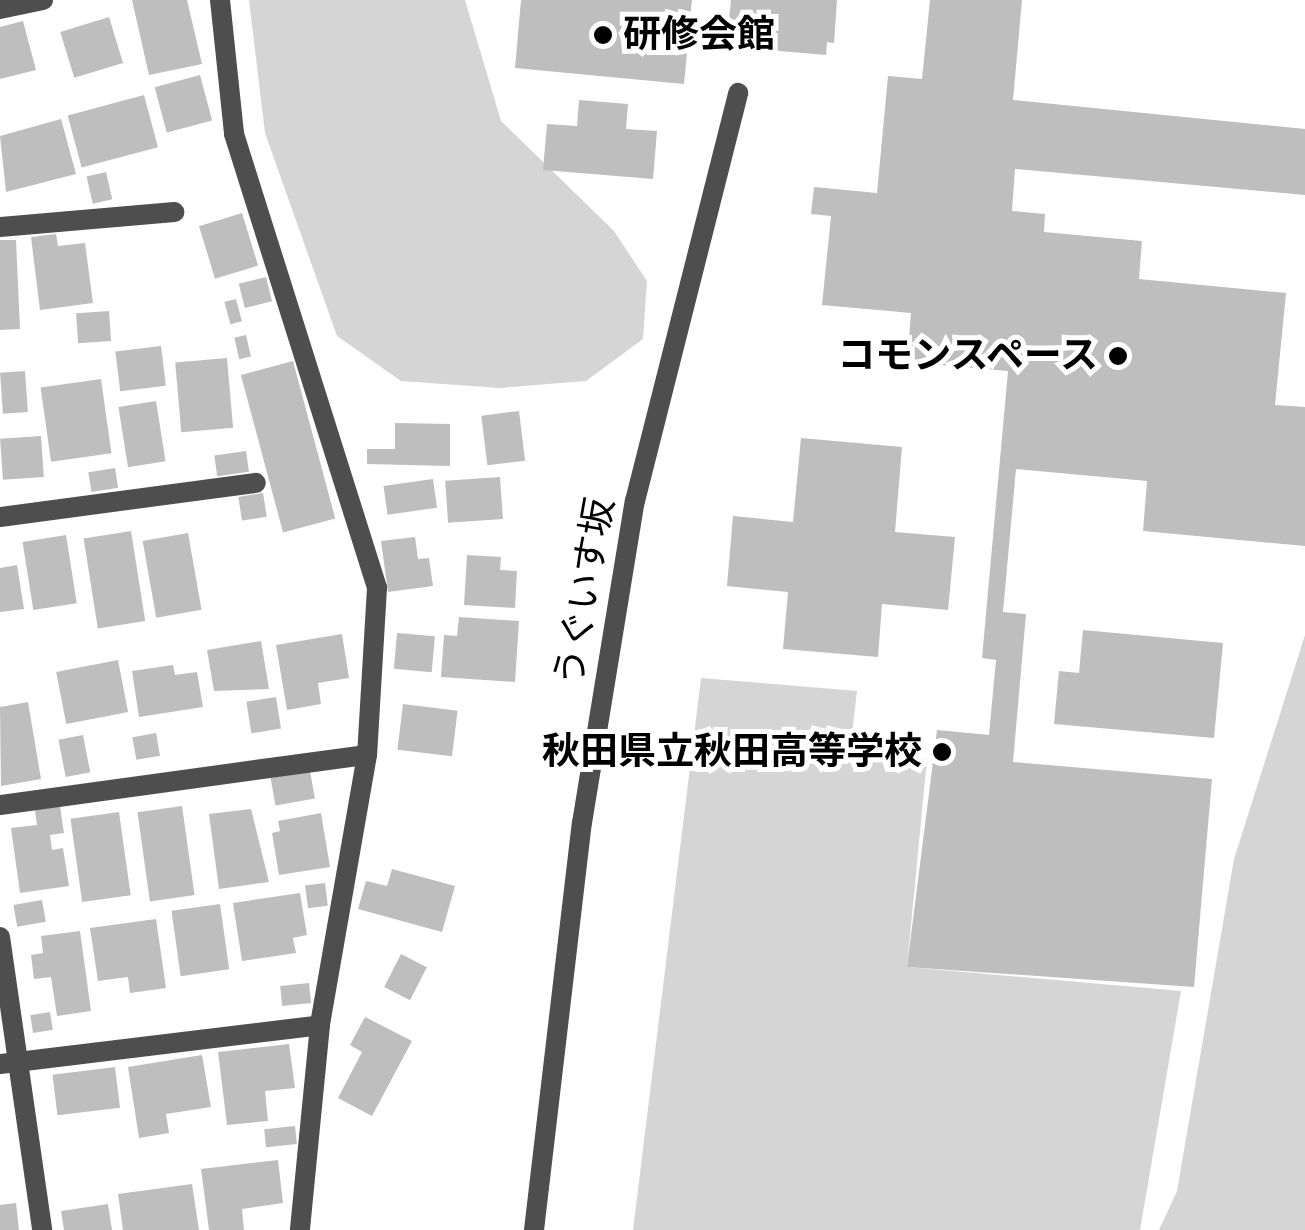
<!DOCTYPE html>
<meta charset="utf-8">
<style>
body{margin:0}
#map{position:relative;width:1305px;height:1230px;overflow:hidden;background:#fff;font-family:"Space Grotesk","Noto Sans JP",sans-serif}
div>[style]{position:absolute}
[style*='--x']{left:calc(var(--x)*1px);top:calc(var(--y)*1px);width:calc(var(--w)*1px);rotate:calc(var(--a)*1deg)}
.green>*{inset:0;background:#d5d5d5}
.building>*{inset:0;background:#bebebe;transform-origin:0 0}
.minor>*{height:20px;margin:-10px;padding:0 10px;transform-origin:10px;border-radius:10px;background:#4e4e4e}
.dots>*{width:28px;height:28px;translate:-50% -50%;box-sizing:border-box;border:5px solid #fff;border-radius:50%}
span{translate:-50% -50%;white-space:nowrap;text-align:center;line-height:1.15;-webkit-text-stroke:10px #fff;paint-order:stroke}
.poi-label{font-size:38px;color:#000;font-weight:700}
.left{translate:0 -50%;text-align:left}
.right{translate:-100% -50%;text-align:right}
.street-label{font-size:38px;color:#000}
</style>
<div id="map">
<div class="green">
<i style="clip-path:polygon(249px 0,465px 0,501px 121px,614px 231px,647px 281px,643px 339px,586px 381px,500px 388px,401px 381px,337px 336px,265px 133px)"></i>
<i style="clip-path:polygon(1305px 635px,1305px 1230px,1159px 1230px,1177px 1191px,1234px 859px)"></i>
<i style="clip-path:polygon(701px 678px,857px 691px,850px 751px,927px 759px,907px 967px,1181px 991px,1140px 1230px,633px 1230px)"></i>
</div>
<div class="building">
<i style="clip-path:polygon(132px 0,187px 0,202px 64px,149px 75px)"></i>
<i style="clip-path:polygon(521px 0,692px 0,689px 26px,728px 29px,731px 0,837px 0,834px 43px,827px 42px,826px 55px,688px 43px,684px 84px,515px 68px)"></i>
<i style="clip-path:polygon(930px 0,1022px 0,1013px 100px,1305px 129px,1305px 195px,1015px 169px,1012px 211px,1045px 214px,1044px 232px,1142px 241px,1139px 279px,1286px 293px,1275px 405px,1305px 407px,1305px 546px,1143px 531px,1147px 481px,1016px 469px,1003px 612px,1026px 614px,1013px 762px,1212px 779px,1194px 987px,907px 967px,937px 730px,989px 735px,996px 660px,982px 658px,1008px 371px,907px 362px,911px 313px,822px 305px,831px 216px,811px 214px,814px 187px,877px 193px,888px 76px,922px 79px)"></i>
<i style="left:109px;top:17px;width:48px;height:51px;rotate:73deg"></i>
<i style="clip-path:polygon(23px 21px,36px 70px,0 79px,0 27px)"></i>
<i style="left:200px;top:75px;width:47px;height:47px;rotate:75deg"></i>
<i style="left:144px;top:95px;width:54px;height:79px;rotate:75deg"></i>
<i style="clip-path:polygon(579px 100px,628px 104px,626px 129px,657px 131px,653px 179px,543px 170px,547px 124px,577px 126px)"></i>
<i style="clip-path:polygon(61px 119px,76px 174px,6px 192px,0 136px)"></i>
<i style="left:106px;top:172px;width:28px;height:20px;rotate:77deg"></i>
<i style="left:242px;top:213px;width:55px;height:45px;rotate:73deg"></i>
<i style="clip-path:polygon(56px 234px,58px 246px,85px 243px,93px 303px,40px 310px,31px 237px)"></i>
<i style="clip-path:polygon(0 240px,16px 240px,20px 329px,0 330px)"></i>
<i style="left:266px;top:277px;width:25px;height:28px;rotate:76deg"></i>
<i style="left:236px;top:299px;width:23px;height:12px;rotate:75deg"></i>
<i style="left:109px;top:311px;width:30px;height:33px;rotate:86deg"></i>
<i style="left:246px;top:335px;width:22px;height:12px;rotate:77deg"></i>
<i style="left:161px;top:346px;width:40px;height:46px;rotate:83deg"></i>
<i style="left:227px;top:358px;width:70px;height:52px;rotate:85deg"></i>
<i style="left:293px;top:361px;width:163px;height:54px;rotate:75deg"></i>
<i style="left:25px;top:371px;width:41px;height:25px;rotate:86deg"></i>
<i style="left:101px;top:379px;width:75px;height:61px;rotate:82deg"></i>
<i style="left:156px;top:401px;width:61px;height:38px;rotate:81deg"></i>
<i style="left:519px;top:411px;width:50px;height:38px;rotate:83deg"></i>
<i style="clip-path:polygon(395px 423px,450px 424px,450px 466px,367px 464px,367px 449px,395px 449px)"></i>
<i style="left:41px;top:436px;width:41px;height:41px;rotate:86deg"></i>
<i style="clip-path:polygon(801px 438px,902px 447px,895px 532px,955px 537px,948px 610px,882px 604px,878px 657px,783px 649px,788px 592px,727px 586px,733px 516px,793px 522px)"></i>
<i style="left:246px;top:451px;width:21px;height:32px;rotate:82deg"></i>
<i style="left:115px;top:468px;width:20px;height:27px;rotate:81deg"></i>
<i style="left:500px;top:477px;width:42px;height:55px;rotate:86deg"></i>
<i style="left:433px;top:479px;width:29px;height:50px;rotate:82deg"></i>
<i style="left:263px;top:493px;width:24px;height:25px;rotate:81deg"></i>
<i style="left:131px;top:531px;width:91px;height:48px;rotate:81deg"></i>
<i style="left:188px;top:533px;width:78px;height:46px;rotate:80deg"></i>
<i style="left:66px;top:535px;width:69px;height:44px;rotate:81deg"></i>
<i style="clip-path:polygon(415px 537px,418px 559px,429px 558px,433px 586px,388px 592px,381px 541px)"></i>
<i style="clip-path:polygon(467px 555px,501px 557px,500px 570px,517px 571px,515px 608px,464px 605px)"></i>
<i style="clip-path:polygon(17px 565px,24px 609px,0 612px,0 568px)"></i>
<i style="clip-path:polygon(459px 617px,519px 621px,515px 682px,441px 677px,444px 635px,457px 636px)"></i>
<i style="clip-path:polygon(1083px 630px,1223px 643px,1214px 738px,1054px 724px,1059px 671px,1079px 673px)"></i>
<i style="left:397px;top:633px;width:38px;height:36px;rotate:5deg"></i>
<i style="clip-path:polygon(342px 634px,349px 678px,318px 683px,321px 704px,287px 710px,276px 645px)"></i>
<i style="clip-path:polygon(261px 641px,269px 689px,214px 691px,207px 650px)"></i>
<i style="left:118px;top:660px;width:53px;height:63px;rotate:79deg"></i>
<i style="clip-path:polygon(173px 665px,175px 675px,197px 672px,203px 707px,139px 717px,132px 671px)"></i>
<i style="left:276px;top:697px;width:32px;height:30px;rotate:81deg"></i>
<i style="clip-path:polygon(28px 702px,41px 779px,1px 786px,0 707px)"></i>
<i style="left:403px;top:704px;width:55px;height:46px;rotate:7deg"></i>
<i style="left:156px;top:733px;width:23px;height:24px;rotate:80deg"></i>
<i style="left:83px;top:735px;width:38px;height:25px;rotate:79deg"></i>
<i style="left:310px;top:771px;width:28px;height:40px;rotate:80deg"></i>
<i style="clip-path:polygon(60px 806px,64px 833px,50px 835px,52px 850px,63px 848px,69px 886px,20px 893px,11px 828px,37px 825px,35px 810px)"></i>
<i style="left:182px;top:806px;width:90px;height:45px;rotate:82deg"></i>
<i style="clip-path:polygon(251px 809px,269px 882px,219px 889px,209px 814px)"></i>
<i style="left:119px;top:812px;width:84px;height:49px;rotate:82deg"></i>
<i style="clip-path:polygon(321px 813px,330px 867px,279px 875px,272px 833px,280px 831px,278px 821px)"></i>
<i style="clip-path:polygon(392px 869px,455px 886px,442px 932px,358px 909px,366px 881px,387px 886px)"></i>
<i style="left:325px;top:883px;width:23px;height:20px;rotate:83deg"></i>
<i style="clip-path:polygon(300px 893px,307px 935px,293px 938px,296px 953px,242px 961px,233px 903px)"></i>
<i style="left:42px;top:900px;width:22px;height:29px;rotate:80deg"></i>
<i style="left:220px;top:904px;width:66px;height:49px;rotate:82deg"></i>
<i style="clip-path:polygon(156px 919px,166px 988px,130px 993px,128px 977px,98px 981px,90px 928px)"></i>
<i style="clip-path:polygon(80px 931px,91px 1011px,57px 1016px,51px 977px,34px 979px,31px 955px,43px 953px,41px 936px)"></i>
<i style="left:401px;top:954px;width:29px;height:37px;rotate:27deg"></i>
<i style="left:309px;top:983px;width:20px;height:29px;rotate:84deg"></i>
<i style="left:50px;top:1012px;width:18px;height:20px;rotate:81deg"></i>
<i style="clip-path:polygon(365px 1017px,412px 1041px,372px 1116px,338px 1098px,362px 1052px,350px 1045px)"></i>
<i style="clip-path:polygon(289px 1044px,295px 1088px,265px 1091px,268px 1121px,227px 1125px,218px 1052px)"></i>
<i style="clip-path:polygon(202px 1055px,211px 1107px,166px 1114px,169px 1133px,139px 1138px,128px 1067px)"></i>
<i style="left:115px;top:1067px;width:41px;height:63px;rotate:83deg"></i>
<i style="left:295px;top:1126px;width:18px;height:31px;rotate:84deg"></i>
<i style="clip-path:polygon(278px 1160px,283px 1203px,242px 1209px,244px 1230px,209px 1230px,201px 1169px)"></i>
<i style="clip-path:polygon(192px 1184px,199px 1230px,123px 1230px,118px 1194px)"></i>
<i style="clip-path:polygon(16px 1203px,19px 1230px,0 1230px,0 1205px)"></i>
<i style="clip-path:polygon(108px 1204px,112px 1230px,64px 1230px,61px 1211px)"></i>
</div>
<div class="minor">
<i style="--x:220;--y:0;--w:135;--a:84"></i>
<i style="--x:234;--y:134;--w:476;--a:72.5"></i>
<i style="--x:377;--y:588;--w:167;--a:93.4"></i>
<i style="--x:367;--y:755;--w:274;--a:99.9"></i>
<i style="--x:320;--y:1025;--w:206;--a:95.6"></i>
<i style="--x:0;--y:9;--w:44;--a:-11.8"></i>
<i style="--x:0;--y:227;--w:175;--a:-4.9"></i>
<i style="--x:0;--y:517;--w:258;--a:-7.6"></i>
<i style="--x:0;--y:805;--w:370;--a:-7.8"></i>
<i style="--x:0;--y:937;--w:296;--a:81.8"></i>
<i style="--x:0;--y:1064;--w:322;--a:-6.9"></i>
<i style="--x:534;--y:1230;--w:410;--a:-83.3"></i>
<i style="--x:582;--y:823;--w:326;--a:-80.7"></i>
<i style="--x:635;--y:501;--w:421;--a:-75.8"></i>
</div>
<div class="dots">
<i style="left:603px;top:35px;background:#000"></i>
<i style="left:1118px;top:356px;background:#000"></i>
<i style="left:942px;top:752px;background:#000"></i>
</div>
<div class="poi-label">
<span class="left" style="left:623px;top:35px">研修会館</span>
<span class="right" style="left:1098px;top:356px">コモンスペース</span>
<span class="right" style="left:922px;top:752px">秋田県立秋田高等学校</span>
</div>
<div class="street-label">
<span style="left:585px;top:592px;rotate:-80deg">うぐいす坂</span>
</div>
</div>
